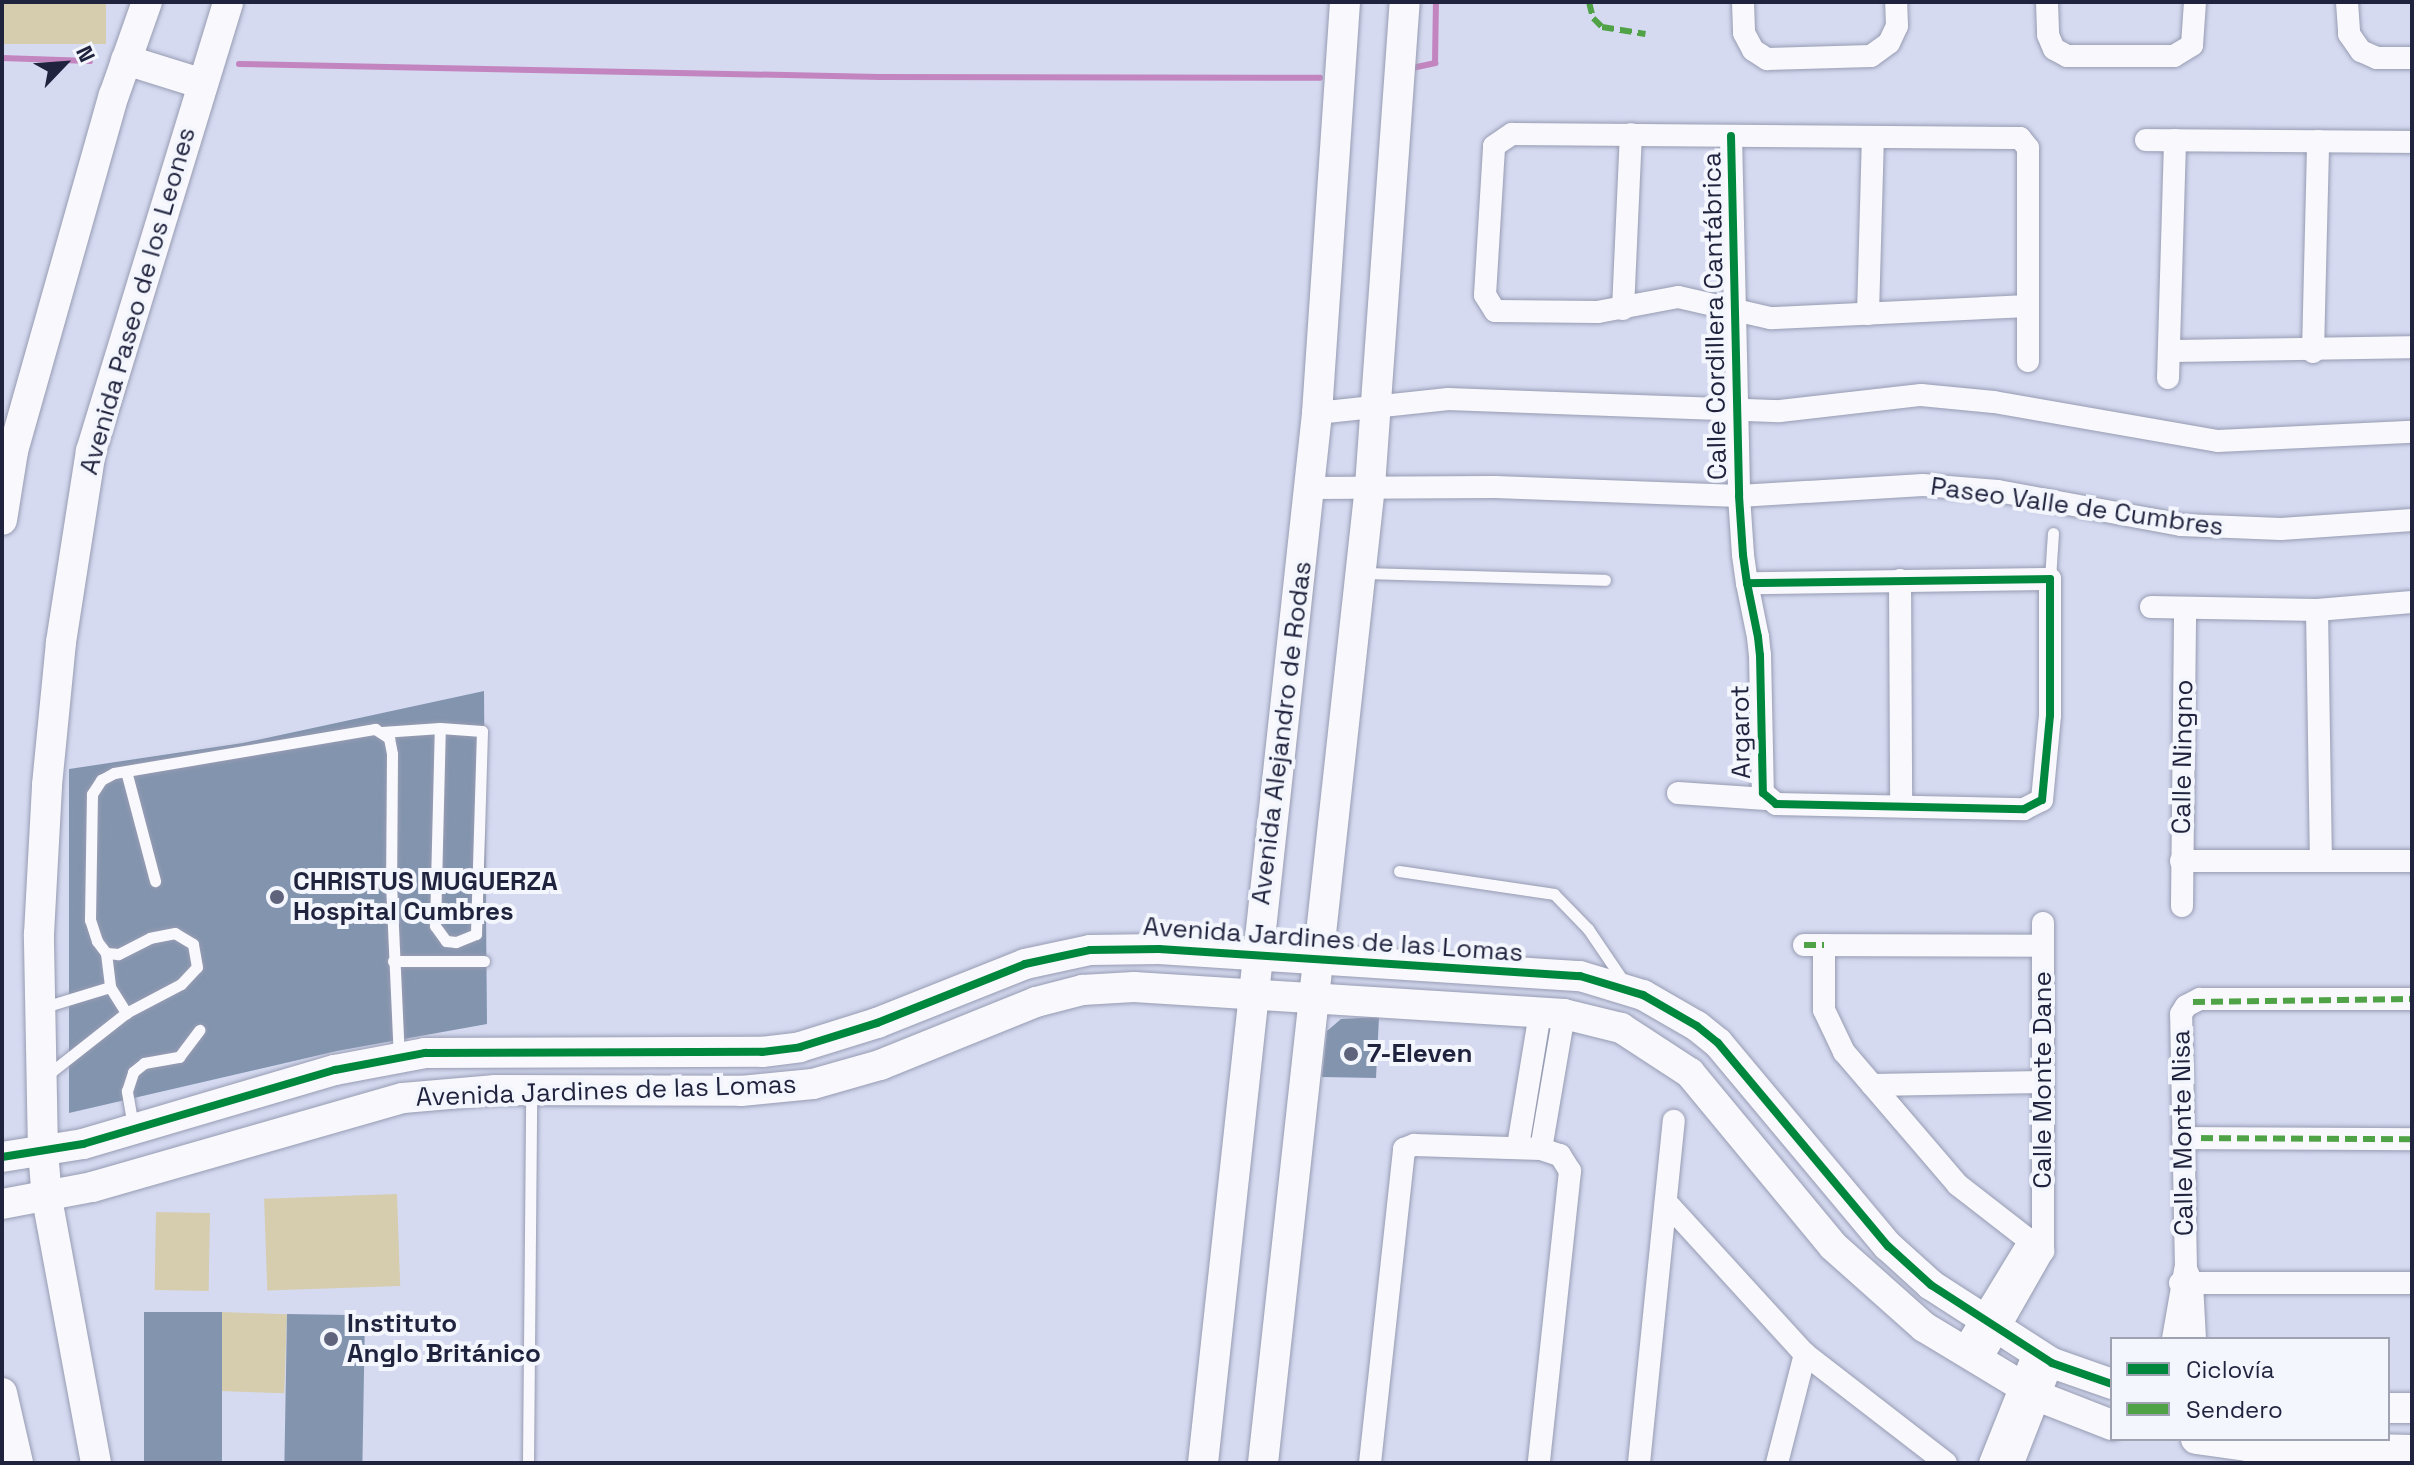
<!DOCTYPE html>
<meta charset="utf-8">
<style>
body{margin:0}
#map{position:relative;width:2414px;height:1465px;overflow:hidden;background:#d5daf1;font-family:"Space Grotesk",sans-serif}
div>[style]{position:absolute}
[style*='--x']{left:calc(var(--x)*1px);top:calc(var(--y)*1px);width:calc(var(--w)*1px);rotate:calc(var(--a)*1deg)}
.green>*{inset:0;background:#d6cdae;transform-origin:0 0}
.stream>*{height:6px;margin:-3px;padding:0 3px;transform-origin:3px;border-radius:3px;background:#c385bf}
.building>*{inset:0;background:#8394ae;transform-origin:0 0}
.roads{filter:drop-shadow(0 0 2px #979cb2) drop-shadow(0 0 2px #979cb2)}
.lane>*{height:11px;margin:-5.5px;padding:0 5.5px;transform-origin:5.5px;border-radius:5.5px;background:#f9f9fd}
.street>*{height:22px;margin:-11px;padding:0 11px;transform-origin:11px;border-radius:11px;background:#f9f9fd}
.secondary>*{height:30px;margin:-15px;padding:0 15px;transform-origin:15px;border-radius:15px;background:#f9f9fd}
.quiet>*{height:6px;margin-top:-3px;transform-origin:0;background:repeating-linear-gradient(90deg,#4fa246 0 12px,transparent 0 18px)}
.cycleway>*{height:8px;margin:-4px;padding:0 4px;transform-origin:4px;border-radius:4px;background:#00873e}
.dots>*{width:22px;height:22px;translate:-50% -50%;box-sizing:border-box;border:4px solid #f4f6fd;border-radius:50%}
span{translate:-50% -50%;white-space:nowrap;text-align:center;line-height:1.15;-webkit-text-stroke:8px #f4f6fd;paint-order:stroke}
.street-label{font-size:26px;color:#1f233d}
.poi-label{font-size:26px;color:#1f233d;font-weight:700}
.left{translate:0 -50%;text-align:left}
.frame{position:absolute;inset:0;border:4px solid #1f233d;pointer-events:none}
.legend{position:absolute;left:2110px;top:1337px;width:280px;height:104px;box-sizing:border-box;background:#f4f6fd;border:2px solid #9fa2b0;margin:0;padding:10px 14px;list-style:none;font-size:24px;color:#1f233d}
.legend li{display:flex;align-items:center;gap:16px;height:40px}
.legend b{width:40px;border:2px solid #9fa2b0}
.north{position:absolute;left:24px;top:24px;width:80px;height:80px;-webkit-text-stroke:6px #f4f6fd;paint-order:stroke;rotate:65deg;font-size:22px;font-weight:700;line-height:32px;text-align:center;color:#1f233d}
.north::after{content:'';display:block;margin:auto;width:28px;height:36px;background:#1f233d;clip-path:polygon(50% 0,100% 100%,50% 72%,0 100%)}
</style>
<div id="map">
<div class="green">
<i style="left:2px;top:2px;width:104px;height:42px"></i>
<i style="left:397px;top:1194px;width:92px;height:133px;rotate:88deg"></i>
<i style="left:156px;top:1212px;width:54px;height:78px;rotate:1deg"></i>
<i style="left:222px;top:1312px;width:65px;height:79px;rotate:2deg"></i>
</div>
<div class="stream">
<i style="--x:2;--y:58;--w:88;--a:2"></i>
<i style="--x:239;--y:64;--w:641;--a:1.16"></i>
<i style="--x:880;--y:77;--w:440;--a:0.1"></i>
<i style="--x:1412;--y:68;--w:24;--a:-12"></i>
<i style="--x:1435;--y:63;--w:61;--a:-89.1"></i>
</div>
<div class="building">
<i style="clip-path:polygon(484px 691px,487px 1024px,337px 1051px,69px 1113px,69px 769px,243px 743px)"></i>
<i style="clip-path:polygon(1379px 1017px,1376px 1078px,1322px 1077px,1327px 1031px,1341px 1019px)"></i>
<i style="left:144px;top:1312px;width:78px;height:151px"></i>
<i style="left:287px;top:1314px;width:78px;height:149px;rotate:1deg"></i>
</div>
<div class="roads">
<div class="lane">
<i style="--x:1361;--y:573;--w:244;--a:1.6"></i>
<i style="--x:2050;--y:579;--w:46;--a:-86.3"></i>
<i style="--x:382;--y:732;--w:58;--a:-3.9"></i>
<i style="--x:440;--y:728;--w:42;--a:4.1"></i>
<i style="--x:482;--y:731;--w:203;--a:91.7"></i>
<i style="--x:476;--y:934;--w:22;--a:158"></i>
<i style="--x:456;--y:942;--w:10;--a:-174"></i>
<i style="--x:446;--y:941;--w:19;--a:-126"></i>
<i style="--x:435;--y:926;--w:198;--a:-88.6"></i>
<i style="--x:126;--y:771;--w:114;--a:75.2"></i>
<i style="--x:1399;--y:871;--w:157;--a:8.4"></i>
<i style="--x:1554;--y:894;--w:49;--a:45.8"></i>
<i style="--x:1588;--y:929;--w:64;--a:55.8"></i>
<i style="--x:106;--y:953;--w:34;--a:83"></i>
<i style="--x:110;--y:987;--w:31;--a:58"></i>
<i style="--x:393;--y:961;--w:91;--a:0"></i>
<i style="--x:41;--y:1008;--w:72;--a:-16.9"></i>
<i style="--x:46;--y:1076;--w:102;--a:-38.2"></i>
<i style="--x:126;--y:1013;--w:62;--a:-27.8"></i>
<i style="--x:181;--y:984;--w:23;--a:-47"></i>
<i style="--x:197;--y:967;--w:23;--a:-100"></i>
<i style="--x:193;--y:944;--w:21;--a:-149"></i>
<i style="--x:175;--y:933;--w:25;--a:169"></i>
<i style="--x:150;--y:938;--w:36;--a:153"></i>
<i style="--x:118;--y:954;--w:12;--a:-175"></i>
<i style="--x:106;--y:953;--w:15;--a:-127"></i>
<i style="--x:97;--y:941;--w:22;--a:-108"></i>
<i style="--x:90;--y:920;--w:126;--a:-89.1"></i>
<i style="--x:92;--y:794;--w:17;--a:-57"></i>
<i style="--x:101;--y:780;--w:15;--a:-28"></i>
<i style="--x:114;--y:773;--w:265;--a:-9.6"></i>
<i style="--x:375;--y:729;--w:17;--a:33"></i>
<i style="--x:389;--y:738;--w:16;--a:79"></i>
<i style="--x:392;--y:754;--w:129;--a:90.4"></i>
<i style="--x:391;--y:883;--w:173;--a:87.4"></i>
<i style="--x:133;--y:1126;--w:36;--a:-100"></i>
<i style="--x:127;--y:1091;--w:20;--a:-72"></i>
<i style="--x:133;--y:1072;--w:14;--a:-39"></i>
<i style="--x:144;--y:1063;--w:36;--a:-10"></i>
<i style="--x:179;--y:1057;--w:34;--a:-53"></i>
<i style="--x:528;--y:1463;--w:372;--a:-89.5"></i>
</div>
<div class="street">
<i style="--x:1743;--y:2;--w:31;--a:88"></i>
<i style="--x:1744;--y:33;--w:19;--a:62"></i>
<i style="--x:1753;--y:50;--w:17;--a:33"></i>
<i style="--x:1767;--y:59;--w:104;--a:-1.7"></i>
<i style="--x:1871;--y:56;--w:22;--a:-36"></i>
<i style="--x:1889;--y:43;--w:19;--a:-65"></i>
<i style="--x:1897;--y:26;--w:24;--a:-92"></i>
<i style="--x:2047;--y:2;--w:33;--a:88"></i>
<i style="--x:2048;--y:35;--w:15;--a:67"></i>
<i style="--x:2054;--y:49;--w:15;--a:28"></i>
<i style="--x:2067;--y:56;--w:107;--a:0"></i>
<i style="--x:2174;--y:56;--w:21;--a:-31"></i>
<i style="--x:2192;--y:45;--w:43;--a:-86"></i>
<i style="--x:2347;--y:2;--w:32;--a:86"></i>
<i style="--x:2349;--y:34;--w:21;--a:55"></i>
<i style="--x:2361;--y:51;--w:17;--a:24"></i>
<i style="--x:2377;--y:58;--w:35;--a:0"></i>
<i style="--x:1731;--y:136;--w:360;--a:88.7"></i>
<i style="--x:1739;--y:496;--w:59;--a:86.1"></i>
<i style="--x:1743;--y:555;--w:28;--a:82"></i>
<i style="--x:1747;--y:583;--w:55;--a:78.5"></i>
<i style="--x:1758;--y:637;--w:18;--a:84"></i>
<i style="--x:1760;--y:655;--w:138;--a:88.8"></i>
<i style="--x:1763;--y:793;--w:17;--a:40"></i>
<i style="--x:1776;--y:804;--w:248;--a:1.2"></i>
<i style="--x:2024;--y:809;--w:20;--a:-27"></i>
<i style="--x:2042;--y:800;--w:85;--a:-84.6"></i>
<i style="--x:2050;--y:715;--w:136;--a:-90"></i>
<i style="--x:2050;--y:579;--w:303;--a:179.2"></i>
<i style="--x:2146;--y:140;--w:266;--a:0.4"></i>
<i style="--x:2028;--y:306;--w:258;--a:177.3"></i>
<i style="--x:1770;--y:318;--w:94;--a:-167.1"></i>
<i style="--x:1678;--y:297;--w:81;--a:169.4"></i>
<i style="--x:1598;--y:312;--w:103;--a:-179.4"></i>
<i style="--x:1495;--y:311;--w:19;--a:-122"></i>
<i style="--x:1485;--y:295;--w:149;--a:-86.5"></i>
<i style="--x:1494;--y:146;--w:22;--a:-34"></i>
<i style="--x:1512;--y:134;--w:508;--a:0.45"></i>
<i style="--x:2020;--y:138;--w:13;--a:51"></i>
<i style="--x:2028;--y:148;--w:213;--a:90"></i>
<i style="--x:1623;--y:309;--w:175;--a:-87.4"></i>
<i style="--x:1868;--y:314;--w:177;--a:-88.4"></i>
<i style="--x:2170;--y:351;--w:242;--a:-0.9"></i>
<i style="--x:2313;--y:352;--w:211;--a:-88.6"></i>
<i style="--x:2168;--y:378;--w:238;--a:-88.3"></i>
<i style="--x:1317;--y:413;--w:132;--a:-6.1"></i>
<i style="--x:1448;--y:399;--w:332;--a:2.1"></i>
<i style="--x:1780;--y:411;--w:142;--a:-6.5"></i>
<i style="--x:1921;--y:395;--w:73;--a:5.5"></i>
<i style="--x:1994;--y:402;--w:227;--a:9.9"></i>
<i style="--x:2218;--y:441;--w:194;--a:-2.7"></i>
<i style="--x:1309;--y:488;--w:186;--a:-0.3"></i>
<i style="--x:1495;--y:487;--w:244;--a:2.1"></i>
<i style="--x:1739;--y:496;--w:184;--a:-3.4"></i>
<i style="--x:1923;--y:485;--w:75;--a:4.6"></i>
<i style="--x:1998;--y:491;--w:186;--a:10.5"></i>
<i style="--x:2181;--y:525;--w:100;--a:2.3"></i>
<i style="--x:2281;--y:529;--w:131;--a:-3.9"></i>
<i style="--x:1900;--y:580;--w:226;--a:89.7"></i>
<i style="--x:2151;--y:607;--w:166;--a:1"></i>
<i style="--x:2317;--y:610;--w:95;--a:-4.8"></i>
<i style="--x:2317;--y:610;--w:250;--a:89.1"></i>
<i style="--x:1678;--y:793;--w:88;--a:3.9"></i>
<i style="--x:2181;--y:861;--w:231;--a:0"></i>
<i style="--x:2182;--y:906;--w:296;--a:-89.4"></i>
<i style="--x:1804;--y:945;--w:239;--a:0.2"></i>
<i style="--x:1824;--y:945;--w:65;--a:90"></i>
<i style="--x:1824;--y:1010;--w:47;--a:64.5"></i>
<i style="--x:1844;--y:1052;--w:175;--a:49.4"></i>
<i style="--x:1958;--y:1185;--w:108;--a:37.8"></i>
<i style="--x:1872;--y:1085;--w:170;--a:-1"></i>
<i style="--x:2183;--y:1138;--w:229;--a:0.3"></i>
<i style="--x:1518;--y:1146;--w:135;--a:-80.6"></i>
<i style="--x:1541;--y:1149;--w:137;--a:-80.3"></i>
<i style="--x:1666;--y:1202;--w:206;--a:47.6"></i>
<i style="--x:1805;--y:1354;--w:178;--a:37.7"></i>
<i style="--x:2180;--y:1283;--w:232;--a:0"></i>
<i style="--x:2173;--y:1339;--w:70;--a:-80.1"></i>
<i style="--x:2195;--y:1339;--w:56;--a:-93.1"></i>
<i style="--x:2192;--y:1283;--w:15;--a:-113"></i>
<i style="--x:2186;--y:1269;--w:255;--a:-91.1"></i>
<i style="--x:2181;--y:1014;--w:9;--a:-58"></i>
<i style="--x:2186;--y:1006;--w:16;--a:-27"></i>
<i style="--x:2200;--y:999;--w:212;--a:0"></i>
<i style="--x:1962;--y:1352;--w:127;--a:-58.6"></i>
<i style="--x:2028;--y:1244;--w:14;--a:-34"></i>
<i style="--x:1979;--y:1363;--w:129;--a:-60.3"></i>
<i style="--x:2043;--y:1251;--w:328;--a:-90"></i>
<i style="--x:1370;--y:1463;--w:316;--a:-83.8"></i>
<i style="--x:1404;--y:1149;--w:11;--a:-22"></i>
<i style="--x:1414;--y:1145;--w:127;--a:1.8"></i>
<i style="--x:1541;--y:1149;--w:20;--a:18"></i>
<i style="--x:1560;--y:1155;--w:19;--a:58"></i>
<i style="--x:1570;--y:1171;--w:294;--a:96.1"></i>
<i style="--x:1639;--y:1463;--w:344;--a:-84.2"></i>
<i style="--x:1777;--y:1463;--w:113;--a:-75.6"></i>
<i style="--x:1990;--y:1463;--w:118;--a:-68.2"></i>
<i style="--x:2013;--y:1463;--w:107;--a:-68.7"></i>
</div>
<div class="secondary">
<i style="--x:126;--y:60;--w:77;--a:17.3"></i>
<i style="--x:2;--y:520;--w:70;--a:-80.9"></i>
<i style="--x:13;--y:451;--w:370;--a:-74.2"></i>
<i style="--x:114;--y:95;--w:99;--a:-70.5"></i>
<i style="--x:2;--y:1157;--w:82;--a:-9.1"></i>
<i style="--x:83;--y:1144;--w:263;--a:-16.4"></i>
<i style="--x:335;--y:1070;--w:92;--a:-10.7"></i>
<i style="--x:425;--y:1053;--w:337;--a:-0.2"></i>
<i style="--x:762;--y:1052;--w:38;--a:-7"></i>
<i style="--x:800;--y:1047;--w:81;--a:-17.3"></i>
<i style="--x:877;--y:1023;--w:159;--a:-21.7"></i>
<i style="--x:1025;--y:964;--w:66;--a:-12.2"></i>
<i style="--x:1090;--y:950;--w:69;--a:-0.8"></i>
<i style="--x:1159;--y:949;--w:422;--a:3.7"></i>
<i style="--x:1580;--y:976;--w:66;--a:16.8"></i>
<i style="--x:1643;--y:995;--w:62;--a:29.9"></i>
<i style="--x:1697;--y:1026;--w:27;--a:39"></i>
<i style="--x:1718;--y:1043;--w:265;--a:50.1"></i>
<i style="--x:1888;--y:1246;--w:58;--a:42.2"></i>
<i style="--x:1931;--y:1285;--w:144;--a:32.8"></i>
<i style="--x:2052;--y:1363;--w:64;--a:19.3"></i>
<i style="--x:2;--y:1204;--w:92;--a:-10.7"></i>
<i style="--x:92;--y:1187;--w:323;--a:-16"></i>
<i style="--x:403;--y:1098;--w:93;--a:-4.9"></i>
<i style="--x:496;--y:1090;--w:245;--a:0.2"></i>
<i style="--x:741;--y:1091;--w:72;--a:-5.6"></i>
<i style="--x:813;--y:1084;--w:70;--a:-15.8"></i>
<i style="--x:880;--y:1065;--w:168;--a:-22"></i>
<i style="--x:1036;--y:1002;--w:48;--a:-14.6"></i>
<i style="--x:1082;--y:990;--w:52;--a:-3.3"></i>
<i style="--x:1134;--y:987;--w:431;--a:3.6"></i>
<i style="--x:1564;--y:1014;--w:59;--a:13.8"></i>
<i style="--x:1621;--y:1028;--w:82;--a:33.1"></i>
<i style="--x:1690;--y:1073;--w:224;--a:50.4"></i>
<i style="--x:1833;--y:1246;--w:122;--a:41.7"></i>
<i style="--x:1924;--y:1327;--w:135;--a:31.1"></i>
<i style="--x:2040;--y:1397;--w:77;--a:21.3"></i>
<i style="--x:2;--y:1393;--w:72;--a:77.1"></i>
<i style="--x:2388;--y:1408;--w:24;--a:0"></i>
<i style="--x:2196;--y:1439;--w:51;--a:7.8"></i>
<i style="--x:2247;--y:1446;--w:165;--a:1.4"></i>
<i style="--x:96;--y:1463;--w:269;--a:-100.5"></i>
<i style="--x:47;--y:1199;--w:48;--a:-94.8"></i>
<i style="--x:43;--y:1151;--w:217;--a:-91.1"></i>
<i style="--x:39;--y:934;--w:149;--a:-86.9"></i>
<i style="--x:47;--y:785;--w:144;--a:-84.4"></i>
<i style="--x:61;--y:642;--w:193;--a:-81.1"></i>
<i style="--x:91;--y:451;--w:469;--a:-73"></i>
<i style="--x:1203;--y:1463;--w:1056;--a:-83.8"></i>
<i style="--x:1317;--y:413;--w:412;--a:-86.1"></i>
<i style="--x:1263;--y:1463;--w:983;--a:-83.75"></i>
<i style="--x:1370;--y:486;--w:485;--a:-85.9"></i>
</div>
</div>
<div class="quiet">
<i style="--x:1589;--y:2;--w:16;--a:76"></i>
<i style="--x:1593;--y:18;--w:13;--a:45"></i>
<i style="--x:1602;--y:27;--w:44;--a:9.2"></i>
<i style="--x:1804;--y:945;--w:20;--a:0"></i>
<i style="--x:2193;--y:1002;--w:219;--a:-0.8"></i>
<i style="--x:2183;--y:1138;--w:229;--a:0.3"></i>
</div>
<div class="cycleway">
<i style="--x:1731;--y:136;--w:360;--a:88.7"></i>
<i style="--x:1739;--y:496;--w:59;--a:86.1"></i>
<i style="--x:1743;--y:555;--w:28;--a:82"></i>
<i style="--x:1747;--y:583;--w:55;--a:78.5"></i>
<i style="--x:1758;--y:637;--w:18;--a:84"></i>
<i style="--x:1760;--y:655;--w:138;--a:88.8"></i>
<i style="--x:1763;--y:793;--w:17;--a:40"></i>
<i style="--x:1776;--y:804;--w:248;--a:1.2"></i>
<i style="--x:2024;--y:809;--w:20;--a:-27"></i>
<i style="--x:2042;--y:800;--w:85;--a:-84.6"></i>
<i style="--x:2050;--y:715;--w:136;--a:-90"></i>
<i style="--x:2050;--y:579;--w:303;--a:179.2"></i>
<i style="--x:2;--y:1157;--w:82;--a:-9.1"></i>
<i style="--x:83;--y:1144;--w:263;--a:-16.4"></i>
<i style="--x:335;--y:1070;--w:92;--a:-10.7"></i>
<i style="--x:425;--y:1053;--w:337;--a:-0.2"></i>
<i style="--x:762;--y:1052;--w:38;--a:-7"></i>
<i style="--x:800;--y:1047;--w:81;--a:-17.3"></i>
<i style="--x:877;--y:1023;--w:159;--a:-21.7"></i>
<i style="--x:1025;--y:964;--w:66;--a:-12.2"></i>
<i style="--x:1090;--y:950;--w:69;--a:-0.8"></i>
<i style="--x:1159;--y:949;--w:422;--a:3.7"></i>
<i style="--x:1580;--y:976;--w:66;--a:16.8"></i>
<i style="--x:1643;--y:995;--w:62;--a:29.9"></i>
<i style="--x:1697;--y:1026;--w:27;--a:39"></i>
<i style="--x:1718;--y:1043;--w:265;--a:50.1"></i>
<i style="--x:1888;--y:1246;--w:58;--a:42.2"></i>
<i style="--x:1931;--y:1285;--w:144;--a:32.8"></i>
<i style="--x:2052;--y:1363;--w:64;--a:19.3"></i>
</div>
<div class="dots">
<i style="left:277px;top:897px;background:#5f637c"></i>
<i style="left:1351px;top:1054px;background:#5f637c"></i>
<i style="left:331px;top:1339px;background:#5f637c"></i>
</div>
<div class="street-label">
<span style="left:138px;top:301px;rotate:-74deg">Avenida Paseo de los Leones</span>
<span style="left:1715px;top:316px;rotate:-91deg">Calle Cordillera Cantábrica</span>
<span style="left:2077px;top:507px;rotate:8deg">Paseo Valle de Cumbres</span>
<span style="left:1741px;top:732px;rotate:-91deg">Argarot</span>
<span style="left:1282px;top:733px;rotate:-83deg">Avenida Alejandro de Rodas</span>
<span style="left:2183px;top:757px;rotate:-89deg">Calle Ningno</span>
<span style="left:1333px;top:940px;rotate:4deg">Avenida Jardines de las Lomas</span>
<span style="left:2043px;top:1080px;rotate:-90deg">Calle Monte Dane</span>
<span style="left:606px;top:1091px;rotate:-2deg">Avenida Jardines de las Lomas</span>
<span style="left:2183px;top:1133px;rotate:-91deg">Calle Monte Nisa</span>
</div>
<div class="poi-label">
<span class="left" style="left:293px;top:897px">CHRISTUS MUGUERZA<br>Hospital Cumbres</span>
<span class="left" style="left:1367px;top:1054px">7-Eleven</span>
<span class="left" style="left:347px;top:1339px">Instituto<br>Anglo Británico</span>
</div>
<div class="frame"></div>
<ul class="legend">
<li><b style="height:10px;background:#00873e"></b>Ciclovía</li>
<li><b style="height:10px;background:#4fa246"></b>Sendero</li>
</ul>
<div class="north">N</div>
</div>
